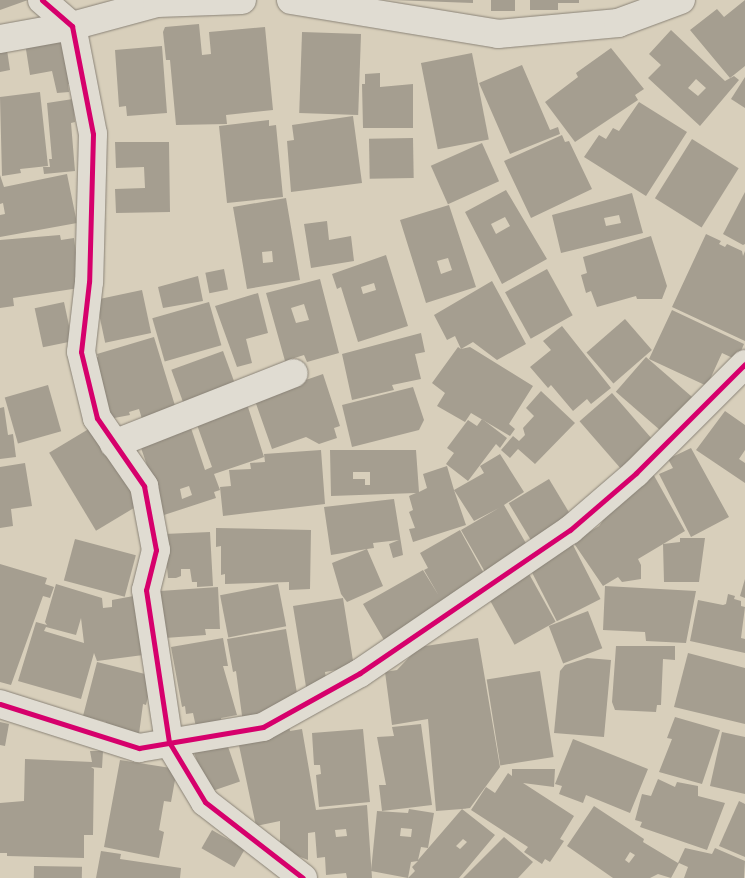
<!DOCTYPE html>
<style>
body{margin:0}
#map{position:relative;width:745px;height:878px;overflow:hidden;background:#d8cfbb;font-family:Alegreya,serif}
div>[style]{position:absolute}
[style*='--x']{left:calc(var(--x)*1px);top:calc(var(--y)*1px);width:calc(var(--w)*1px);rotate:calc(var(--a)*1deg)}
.building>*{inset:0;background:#a59e90;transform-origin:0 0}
.roads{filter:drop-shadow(0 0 1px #8a8377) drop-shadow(0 0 1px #8a8377)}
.street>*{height:28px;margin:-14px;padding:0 14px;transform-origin:14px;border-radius:14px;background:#e0dcd2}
.cycleway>*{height:5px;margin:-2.5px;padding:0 2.5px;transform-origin:2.5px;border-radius:2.5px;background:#d6006c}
span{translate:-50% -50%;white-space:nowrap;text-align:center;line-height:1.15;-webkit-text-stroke:4px #ede2cb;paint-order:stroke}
</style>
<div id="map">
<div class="building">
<i style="clip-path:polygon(0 0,28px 0,0 10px)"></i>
<i style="clip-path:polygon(392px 0,473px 0,473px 3px)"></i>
<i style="left:491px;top:0;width:24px;height:11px"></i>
<i style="clip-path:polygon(530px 0,579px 0,579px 3px,558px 3px,558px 10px,530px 10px)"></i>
<i style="clip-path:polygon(745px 0,745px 66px,730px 78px,690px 30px,717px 9px,724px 17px)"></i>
<i style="clip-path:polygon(199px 24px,202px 55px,211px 54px,209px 32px,265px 27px,273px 110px,226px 115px,227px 124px,176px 125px,170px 60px,166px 60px,163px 32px,165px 27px)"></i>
<i style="clip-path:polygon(evenodd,671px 30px,725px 81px,734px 76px,739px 80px,700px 126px,648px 78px,661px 65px,649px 54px,671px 30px,696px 79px,706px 88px,698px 96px,688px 88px,696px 79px)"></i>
<i style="left:361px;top:34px;width:81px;height:59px;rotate:92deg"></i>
<i style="clip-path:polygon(64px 37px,75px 83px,68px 84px,69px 92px,57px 93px,52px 71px,30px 75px,25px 43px)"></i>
<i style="clip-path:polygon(162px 46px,167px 113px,127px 116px,126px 106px,119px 107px,115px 50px)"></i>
<i style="clip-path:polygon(611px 48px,644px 89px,635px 95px,638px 100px,575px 142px,545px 102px,578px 77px,576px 73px)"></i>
<i style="clip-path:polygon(7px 50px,10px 70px,0 72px,0 51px)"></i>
<i style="left:472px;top:53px;width:88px;height:52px;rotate:79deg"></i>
<i style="clip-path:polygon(522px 65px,550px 130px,558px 127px,560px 134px,510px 154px,479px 83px)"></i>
<i style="clip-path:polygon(380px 73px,380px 87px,413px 84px,413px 128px,363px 128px,362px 84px,365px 84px,365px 74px)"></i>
<i style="clip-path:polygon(745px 77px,745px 108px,731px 99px)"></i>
<i style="clip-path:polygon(40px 92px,48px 166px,20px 169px,21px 173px,2px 176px,0 97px)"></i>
<i style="clip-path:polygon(73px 99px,75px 122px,71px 123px,75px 171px,44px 174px,43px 167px,50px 167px,49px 159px,52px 159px,47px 103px)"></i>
<i style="clip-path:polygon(639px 102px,687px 132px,646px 196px,584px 157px,599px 135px,606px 139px,613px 128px,619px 131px)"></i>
<i style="clip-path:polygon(353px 116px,362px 183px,291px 192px,287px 141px,294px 140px,292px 125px)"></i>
<i style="clip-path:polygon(269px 120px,269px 126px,276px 125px,283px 197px,227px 203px,219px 126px)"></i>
<i style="clip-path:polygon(562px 135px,565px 142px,569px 141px,592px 189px,531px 218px,504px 161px)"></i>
<i style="left:413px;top:138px;width:40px;height:44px;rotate:89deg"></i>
<i style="left:692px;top:139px;width:55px;height:70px;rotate:32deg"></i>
<i style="clip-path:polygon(115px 142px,169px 142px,170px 212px,116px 213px,115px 189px,145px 188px,144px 167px,116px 168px)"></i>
<i style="left:482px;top:143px;width:42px;height:56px;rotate:66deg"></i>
<i style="clip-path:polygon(67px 174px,77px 223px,0 237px,0 215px,5px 214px,3px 203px,0 204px,0 175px,4px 187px)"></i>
<i style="clip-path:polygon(evenodd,506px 190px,547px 259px,502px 284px,465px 212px,506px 190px,505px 217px,510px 226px,496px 234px,491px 224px,505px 217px)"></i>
<i style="clip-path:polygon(745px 192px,745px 244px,743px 245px,723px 234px)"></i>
<i style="clip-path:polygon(evenodd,632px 193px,643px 233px,561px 253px,552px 215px,632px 193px,619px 215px,621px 223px,606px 226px,604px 218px,619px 215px)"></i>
<i style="clip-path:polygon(evenodd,286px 198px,300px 280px,247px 289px,233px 207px,286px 198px,272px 251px,273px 262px,263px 263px,262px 252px,272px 251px)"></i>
<i style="clip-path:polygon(evenodd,449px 205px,476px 287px,426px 303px,400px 220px,449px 205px,448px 258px,452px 270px,441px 274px,437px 261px,448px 258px)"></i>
<i style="clip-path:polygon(327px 221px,329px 240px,351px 236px,354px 261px,311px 268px,304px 224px)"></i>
<i style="clip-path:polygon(706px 234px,721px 241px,719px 244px,725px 247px,727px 244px,742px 251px,743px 256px,745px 251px,745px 341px,672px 307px)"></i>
<i style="clip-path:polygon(60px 235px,61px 240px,74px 238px,76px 253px,82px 252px,86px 287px,13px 298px,14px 306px,0 308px,0 240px)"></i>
<i style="clip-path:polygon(651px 236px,667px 286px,662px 299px,637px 299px,636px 296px,597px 307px,591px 291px,586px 293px,581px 275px,587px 273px,583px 257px)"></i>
<i style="clip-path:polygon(evenodd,386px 255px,408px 326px,358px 342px,341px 287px,337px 289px,332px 274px,386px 255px,374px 283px,376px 290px,363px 294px,361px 287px,374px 283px)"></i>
<i style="left:224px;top:269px;width:21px;height:19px;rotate:79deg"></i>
<i style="left:547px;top:269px;width:53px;height:48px;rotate:61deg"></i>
<i style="clip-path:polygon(198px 276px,203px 301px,163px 308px,158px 287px)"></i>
<i style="clip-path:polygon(evenodd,320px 279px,339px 353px,307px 362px,304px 355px,285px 361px,266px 293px,320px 279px,304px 304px,309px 320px,296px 323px,291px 308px,304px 304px)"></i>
<i style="clip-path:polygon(492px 281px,526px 344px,497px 360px,473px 342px,461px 349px,470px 347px,533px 386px,509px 424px,515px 429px,510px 436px,471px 413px,465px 422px,437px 406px,445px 393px,432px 383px,458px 347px,461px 349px,455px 336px,447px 340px,434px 315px)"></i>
<i style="left:142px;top:290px;width:44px;height:47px;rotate:78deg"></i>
<i style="clip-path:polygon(258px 293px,268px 333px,246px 339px,252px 363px,237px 367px,215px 306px)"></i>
<i style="left:64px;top:302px;width:40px;height:30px;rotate:78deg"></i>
<i style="left:209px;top:302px;width:45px;height:59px;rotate:74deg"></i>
<i style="clip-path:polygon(672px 310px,744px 344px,737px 360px,722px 353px,707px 386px,649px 359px)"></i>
<i style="left:625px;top:319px;width:41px;height:51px;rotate:49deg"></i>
<i style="clip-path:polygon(562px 326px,611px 388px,591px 404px,587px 399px,573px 411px,551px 385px,548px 388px,530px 367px,551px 350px,543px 341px)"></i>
<i style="clip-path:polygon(421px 333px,425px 352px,415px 354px,421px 379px,392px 385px,394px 390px,352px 400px,342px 354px)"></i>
<i style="clip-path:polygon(154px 337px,176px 409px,142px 419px,139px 409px,129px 412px,130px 415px,109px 419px,90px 359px,98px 357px,97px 354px)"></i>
<i style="left:223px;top:351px;width:40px;height:55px;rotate:70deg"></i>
<i style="left:646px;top:357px;width:68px;height:46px;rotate:41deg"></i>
<i style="clip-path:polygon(323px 374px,340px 426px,334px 428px,337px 438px,319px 444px,306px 437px,272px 449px,254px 398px)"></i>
<i style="left:48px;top:385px;width:48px;height:45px;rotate:74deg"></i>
<i style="clip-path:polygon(413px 387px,424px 420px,419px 430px,352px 447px,342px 405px)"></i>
<i style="clip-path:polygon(541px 391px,575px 423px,535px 464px,518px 449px,510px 458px,501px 450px,513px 436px,519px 441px,525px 435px,523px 428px,534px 416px,526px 408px)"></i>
<i style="left:612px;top:393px;width:66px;height:43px;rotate:49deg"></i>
<i style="clip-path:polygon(evenodd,247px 404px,264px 457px,214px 474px,220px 490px,214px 492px,216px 498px,164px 515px,139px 442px,190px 425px,205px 470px,212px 467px,196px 422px,247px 404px,189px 486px,192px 495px,182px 499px,180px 489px,189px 486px)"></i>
<i style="clip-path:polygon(4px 407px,8px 435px,13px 434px,16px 457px,0 459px,0 408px)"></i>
<i style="clip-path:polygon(725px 411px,745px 425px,745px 450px,739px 459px,745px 463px,745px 483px,696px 450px)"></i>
<i style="clip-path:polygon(482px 419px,507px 438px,500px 448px,496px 444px,468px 481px,446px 464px,454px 453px,447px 448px,468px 420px,477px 426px)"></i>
<i style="left:92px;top:427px;width:91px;height:50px;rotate:59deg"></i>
<i style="clip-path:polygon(691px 448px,729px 517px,691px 537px,659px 474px,673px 468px,668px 459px)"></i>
<i style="clip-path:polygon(321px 450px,325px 504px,223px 516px,220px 487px,231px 486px,229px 470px,251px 469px,250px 463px,265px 462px,264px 454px)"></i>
<i style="clip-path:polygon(evenodd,330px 450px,416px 450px,419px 492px,427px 488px,423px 474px,447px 466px,454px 490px,484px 473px,480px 466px,500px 454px,524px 492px,504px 505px,531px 552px,489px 579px,461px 530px,499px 508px,474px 521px,454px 490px,466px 525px,413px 542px,409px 529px,415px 528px,409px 512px,413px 510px,409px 496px,416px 493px,331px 496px,330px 450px,353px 472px,370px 472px,370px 485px,365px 485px,365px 479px,353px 479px,353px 472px)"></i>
<i style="clip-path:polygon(25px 463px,32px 506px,11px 509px,13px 526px,0 528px,0 467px)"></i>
<i style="clip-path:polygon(652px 472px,685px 531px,638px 559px,641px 565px,641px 579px,622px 582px,618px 577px,603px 586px,573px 542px,599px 526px,609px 512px,618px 507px,615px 500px)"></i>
<i style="left:549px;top:479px;width:48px;height:47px;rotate:59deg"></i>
<i style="clip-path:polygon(394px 499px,403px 555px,393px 558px,389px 544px,399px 540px,373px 543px,374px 548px,367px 549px,383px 586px,347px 602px,341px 594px,332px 563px,367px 549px,331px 555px,324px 507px)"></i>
<i style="clip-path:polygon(216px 528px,311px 530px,310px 589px,289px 590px,289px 582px,225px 584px,225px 574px,221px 575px,221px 546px,216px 547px)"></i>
<i style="clip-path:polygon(460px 530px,487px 579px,384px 640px,363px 604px,423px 570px,439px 596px,424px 570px,428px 568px,420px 553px)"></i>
<i style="clip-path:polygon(210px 532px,213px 586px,197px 587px,197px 582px,192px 582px,190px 569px,181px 569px,181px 576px,176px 578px,168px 578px,164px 534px)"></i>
<i style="clip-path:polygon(680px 538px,705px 538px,699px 582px,664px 582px,663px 544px,680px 542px)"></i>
<i style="left:75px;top:539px;width:63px;height:43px;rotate:15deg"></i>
<i style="left:571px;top:541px;width:65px;height:49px;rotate:63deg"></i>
<i style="clip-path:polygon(0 564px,47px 578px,45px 584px,54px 587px,50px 598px,43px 596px,11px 685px,0 682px)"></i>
<i style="left:528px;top:572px;width:57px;height:47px;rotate:61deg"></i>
<i style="clip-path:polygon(745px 579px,745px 598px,740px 596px)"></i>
<i style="clip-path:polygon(evenodd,56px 584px,102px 598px,103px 608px,112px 607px,112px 600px,139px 595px,151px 654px,97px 661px,94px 653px,81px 699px,18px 681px,36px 622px,47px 625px,45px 622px,56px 584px,81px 618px,84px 643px,44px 631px,46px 627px,76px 635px,81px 618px)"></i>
<i style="left:278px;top:584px;width:43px;height:59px;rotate:79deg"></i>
<i style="clip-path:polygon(605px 586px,696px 591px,686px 643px,646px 641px,645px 632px,603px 630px)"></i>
<i style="clip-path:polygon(218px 587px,220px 629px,205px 629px,206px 635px,165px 638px,160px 591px)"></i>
<i style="clip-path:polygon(728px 594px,735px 596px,734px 599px,741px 601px,741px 606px,745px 607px,741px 638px,745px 639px,745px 653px,690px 641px,698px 600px,723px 605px,726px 604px)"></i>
<i style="clip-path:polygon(343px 598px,354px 667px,325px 672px,326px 679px,319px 680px,320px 691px,307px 693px,293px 606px)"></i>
<i style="left:588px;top:611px;width:40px;height:42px;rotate:69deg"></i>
<i style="clip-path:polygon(286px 629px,299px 705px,243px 723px,236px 671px,233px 672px,227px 639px)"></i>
<i style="clip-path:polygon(223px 638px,228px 666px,223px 666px,237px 715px,221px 718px,222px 723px,196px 727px,193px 713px,186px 714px,185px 706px,182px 707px,171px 647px)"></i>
<i style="clip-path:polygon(evenodd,478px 638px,500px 767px,470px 808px,462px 809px,495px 835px,459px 878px,408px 878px,415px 871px,412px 867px,418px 861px,411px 862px,408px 878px,371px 871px,377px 811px,408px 813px,409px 809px,434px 813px,428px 848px,421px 847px,418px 860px,462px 809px,436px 811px,428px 719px,392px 725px,385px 672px,397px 670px,419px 647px,478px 638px,401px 828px,412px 829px,411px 837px,400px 836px,401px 828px,478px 638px,463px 839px,467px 842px,460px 849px,456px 846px,463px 839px)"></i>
<i style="clip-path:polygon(616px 646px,675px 646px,675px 660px,663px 659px,661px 705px,657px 705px,656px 712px,615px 710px,612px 702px)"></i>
<i style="clip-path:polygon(688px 653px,745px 668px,745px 724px,674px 707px)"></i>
<i style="clip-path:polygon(587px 658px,611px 660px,604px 737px,554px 733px,560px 671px,565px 665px)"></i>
<i style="clip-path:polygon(97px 662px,153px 676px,146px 705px,143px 704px,139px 734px,105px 727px,106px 722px,83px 716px)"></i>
<i style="left:540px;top:671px;width:87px;height:54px;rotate:81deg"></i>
<i style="clip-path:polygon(675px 717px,720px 730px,702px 784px,659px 772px,672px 739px,667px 738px)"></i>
<i style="clip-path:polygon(0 722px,9px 724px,5px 746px,0 745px)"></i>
<i style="clip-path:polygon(421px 724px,432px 805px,382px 811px,379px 785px,386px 785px,377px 737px,394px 736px,392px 727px)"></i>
<i style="clip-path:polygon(evenodd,289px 726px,290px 731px,302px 729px,316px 810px,367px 805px,372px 878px,347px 878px,346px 873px,326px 875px,325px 857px,317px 858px,315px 832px,308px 833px,308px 860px,280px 849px,280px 821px,256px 826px,237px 736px,289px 726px,346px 829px,347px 836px,336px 837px,335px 830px,346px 829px)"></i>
<i style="clip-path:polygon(363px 729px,370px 802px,319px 807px,316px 775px,321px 774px,320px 765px,314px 765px,312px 733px)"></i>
<i style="clip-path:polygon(722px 732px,745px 737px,745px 794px,710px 786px)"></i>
<i style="left:225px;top:738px;width:46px;height:34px;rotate:71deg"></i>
<i style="clip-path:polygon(573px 739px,648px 769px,630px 813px,586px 795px,583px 803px,559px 794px,562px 786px,555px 784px)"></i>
<i style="clip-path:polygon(90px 751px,103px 751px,102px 768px,91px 767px,94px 769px,93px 835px,84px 835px,84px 858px,7px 856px,7px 853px,0 853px,0 803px,24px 801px,25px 759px,92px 762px)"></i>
<i style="clip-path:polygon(120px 760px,177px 769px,171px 802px,164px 801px,159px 830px,164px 832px,159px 858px,104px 847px)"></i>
<i style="clip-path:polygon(512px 769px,555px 769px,554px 787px,523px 783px,574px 816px,560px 839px,564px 841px,550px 862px,545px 859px,542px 864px,524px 852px,528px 847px,471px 810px,486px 787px,495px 793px,508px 773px,512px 776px)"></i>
<i style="clip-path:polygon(658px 779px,675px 787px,677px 782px,698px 786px,698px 796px,725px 803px,707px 850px,640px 827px,642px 822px,635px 820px,642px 794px,651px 796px)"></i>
<i style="clip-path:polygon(739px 801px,745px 804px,745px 857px,719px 846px)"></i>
<i style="clip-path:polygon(evenodd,594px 806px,644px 839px,643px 842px,678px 863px,685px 848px,712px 854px,715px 848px,745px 861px,744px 878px,684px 878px,688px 867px,679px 863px,671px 878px,658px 874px,650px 878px,613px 878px,567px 846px,594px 806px,630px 852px,635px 855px,629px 863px,625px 860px,630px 852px)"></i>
<i style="left:212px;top:830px;width:38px;height:21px;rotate:30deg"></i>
<i style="clip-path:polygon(504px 837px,533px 862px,518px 878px,463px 878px)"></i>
<i style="clip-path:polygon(101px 851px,121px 854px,120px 859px,181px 868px,180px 878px,96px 878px)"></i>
<i style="left:34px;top:866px;width:48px;height:12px;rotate:1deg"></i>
</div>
<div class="roads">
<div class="street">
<i style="--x:42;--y:0;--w:40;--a:41"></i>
<i style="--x:72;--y:26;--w:110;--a:79"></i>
<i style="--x:93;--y:134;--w:148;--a:91.5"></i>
<i style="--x:89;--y:282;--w:70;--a:96.5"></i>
<i style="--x:81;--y:352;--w:68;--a:76.4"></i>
<i style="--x:97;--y:418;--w:83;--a:55.3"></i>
<i style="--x:144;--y:486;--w:65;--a:79.4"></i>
<i style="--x:156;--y:550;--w:41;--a:104"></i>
<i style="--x:146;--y:590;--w:154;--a:81.4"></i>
<i style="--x:169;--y:742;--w:70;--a:59"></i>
<i style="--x:205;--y:802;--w:124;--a:37.8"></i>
<i style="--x:291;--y:0;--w:210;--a:9.3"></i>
<i style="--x:498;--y:34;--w:121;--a:-5.2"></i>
<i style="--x:618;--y:23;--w:67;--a:-20.1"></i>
<i style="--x:0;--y:39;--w:73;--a:-10.2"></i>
<i style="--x:72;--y:26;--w:88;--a:-15.1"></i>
<i style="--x:157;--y:3;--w:85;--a:-2"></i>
<i style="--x:114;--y:444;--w:193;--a:-21.5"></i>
<i style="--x:0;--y:704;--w:146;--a:17.6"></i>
<i style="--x:139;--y:748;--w:126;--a:-9.6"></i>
<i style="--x:263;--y:727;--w:111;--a:-29.1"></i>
<i style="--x:360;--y:673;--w:254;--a:-34.3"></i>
<i style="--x:570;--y:530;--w:87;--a:-40.8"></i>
<i style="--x:636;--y:473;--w:154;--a:-45"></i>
</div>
</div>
<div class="cycleway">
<i style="--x:42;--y:0;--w:40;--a:41"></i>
<i style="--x:72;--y:26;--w:110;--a:79"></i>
<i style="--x:93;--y:134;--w:148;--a:91.5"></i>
<i style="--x:89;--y:282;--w:70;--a:96.5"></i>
<i style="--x:81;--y:352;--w:68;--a:76.4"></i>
<i style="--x:97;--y:418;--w:83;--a:55.3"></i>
<i style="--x:144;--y:486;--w:65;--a:79.4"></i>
<i style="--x:156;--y:550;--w:41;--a:104"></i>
<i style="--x:146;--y:590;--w:154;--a:81.4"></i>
<i style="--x:169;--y:742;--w:70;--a:59"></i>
<i style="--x:205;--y:802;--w:124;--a:37.8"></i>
<i style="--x:0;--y:704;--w:146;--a:17.6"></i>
<i style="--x:139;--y:748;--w:126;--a:-9.6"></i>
<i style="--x:263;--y:727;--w:111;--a:-29.1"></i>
<i style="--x:360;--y:673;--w:254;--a:-34.3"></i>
<i style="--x:570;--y:530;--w:87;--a:-40.8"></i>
<i style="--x:636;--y:473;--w:154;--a:-45"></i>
</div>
</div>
